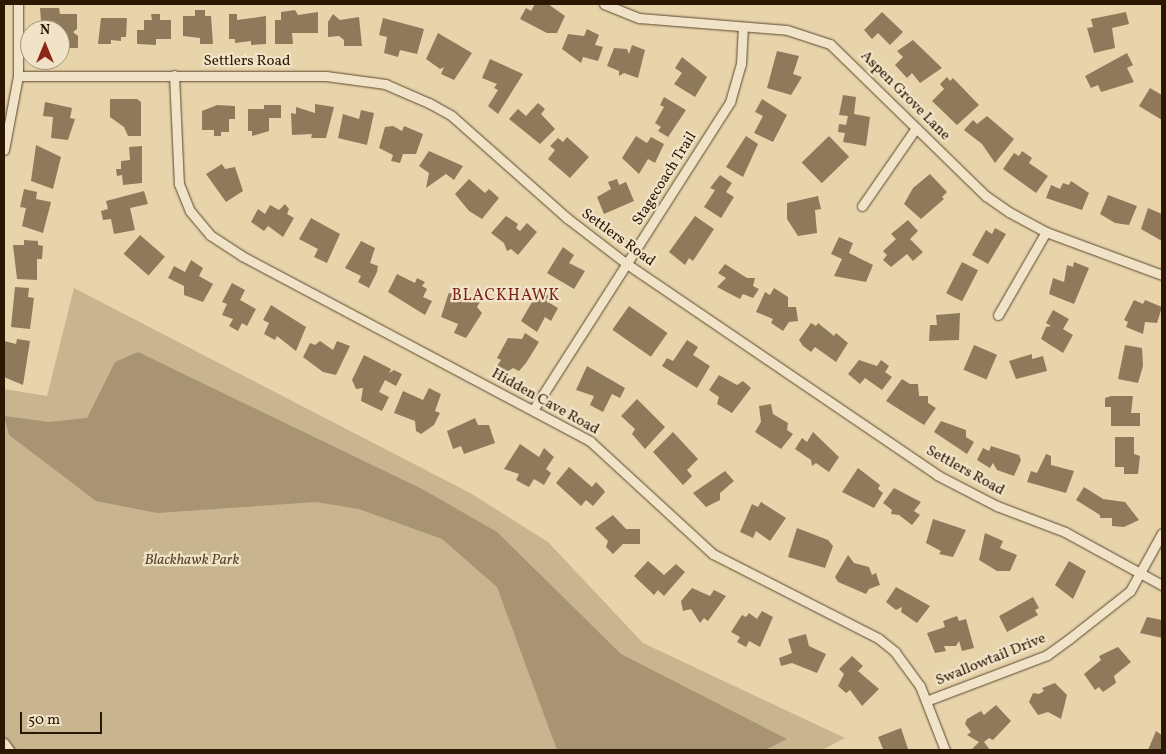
<!DOCTYPE html>
<style>
body{margin:0}
#map{position:relative;width:1166px;height:754px;overflow:hidden;background:#e8d4ab;font-family:Vollkorn,serif}
div>[style]{position:absolute}
[style*='--x']{left:calc(var(--x)*1px);top:calc(var(--y)*1px);width:calc(var(--w)*1px);rotate:calc(var(--a)*1deg)}
.green>*{inset:0;background:#c8b48e}
.water>*{inset:0;background:#a89472}
.building>*{inset:0;background:#8e795a;transform-origin:0 0}
.roads{filter:drop-shadow(0 0 1px #5b462c) drop-shadow(0 0 1px #5b462c)}
.minor>*{height:9px;margin:-4.5px;padding:0 4.5px;transform-origin:4.5px;border-radius:4.5px;background:#f0e3c8}
span{translate:-50% -50%;white-space:nowrap;text-align:center;line-height:1.15;-webkit-text-stroke:4.5px #f0e3c8;paint-order:stroke}
.street-label{font-size:15px;color:#2c1702}
.park-label{font-size:15px;color:#5b462c;font-style:italic}
.neighbourhood-label{font-size:16px;color:#7a1f14;letter-spacing:1px}
.frame{position:absolute;inset:0;border:5px solid #2c1702;pointer-events:none}
.north{position:absolute;left:20px;top:20px;width:50px;height:50px;box-sizing:border-box;background:#f0e3c8;border:1px solid #a29179;border-radius:50%;rotate:0deg;font-size:14px;font-weight:700;line-height:20px;text-align:center;color:#2c1702}
.north::after{content:'';display:block;margin:auto;width:18px;height:22px;background:#8f2418;clip-path:polygon(50% 0,100% 100%,50% 72%,0 100%)}
.scale{position:absolute;left:20px;top:712px;width:82px;height:22px;box-sizing:border-box;border:2px solid #2c1702;border-top:0;padding-left:6px;font-size:15px;line-height:18px;white-space:nowrap;color:#2c1702;-webkit-text-stroke:4px #f0e3c8;paint-order:stroke}
</style>
<div id="map">
<div class="green">
<i style="clip-path:polygon(74px 288px,472px 494px,548px 542px,643px 643px,845px 738px,822px 750px,9px 750px,4px 743px,4px 389px,47px 396px)"></i>
</div>
<div class="water">
<i style="clip-path:polygon(138px 352px,424px 490px,497px 532px,621px 654px,787px 739px,765px 750px,557px 750px,497px 587px,442px 539px,359px 509px,316px 502px,157px 513px,96px 501px,9px 435px,4px 416px,49px 422px,87px 418px,115px 362px)"></i>
</div>
<div class="building">
<i style="clip-path:polygon(535px 4px,548px 4px,565px 16px,557px 33px,547px 33px,520px 19px,526px 8px,531px 11px)"></i>
<i style="clip-path:polygon(40px 8px,59px 8px,60px 14px,77px 14px,77px 29px,73px 32px,78px 36px,78px 48px,60px 48px,60px 30px,55px 30px,54px 21px,41px 21px)"></i>
<i style="clip-path:polygon(195px 10px,205px 10px,205px 16px,211px 16px,213px 44px,200px 44px,200px 38px,183px 36px,183px 16px,195px 16px)"></i>
<i style="clip-path:polygon(295px 10px,298px 15px,318px 12px,318px 33px,292px 33px,293px 44px,275px 44px,275px 20px,281px 20px,281px 12px)"></i>
<i style="clip-path:polygon(882px 12px,903px 32px,890px 45px,878px 33px,872px 39px,864px 30px)"></i>
<i style="clip-path:polygon(1126px 12px,1129px 24px,1112px 28px,1115px 48px,1094px 53px,1087px 28px,1093px 27px,1091px 19px)"></i>
<i style="clip-path:polygon(151px 14px,160px 14px,160px 20px,171px 20px,171px 39px,156px 39px,156px 45px,137px 44px,137px 30px,144px 30px,144px 20px,152px 20px)"></i>
<i style="clip-path:polygon(229px 14px,237px 14px,237px 20px,266px 16px,266px 44px,251px 45px,251px 41px,235px 43px,235px 39px,229px 39px)"></i>
<i style="clip-path:polygon(333px 14px,340px 20px,359px 17px,362px 46px,344px 46px,344px 40px,339px 36px,328px 37px,328px 22px)"></i>
<i style="clip-path:polygon(101px 18px,127px 18px,126px 37px,121px 37px,121px 41px,111px 40px,111px 44px,98px 44px)"></i>
<i style="clip-path:polygon(383px 18px,424px 29px,417px 54px,400px 50px,398px 57px,384px 53px,387px 37px,379px 35px)"></i>
<i style="clip-path:polygon(587px 29px,599px 35px,595px 45px,603px 47px,598px 61px,583px 57px,581px 63px,562px 49px,568px 34px,584px 36px)"></i>
<i style="clip-path:polygon(438px 33px,472px 53px,454px 80px,441px 74px,444px 67px,440px 69px,426px 59px)"></i>
<i style="clip-path:polygon(913px 40px,942px 68px,920px 83px,912px 73px,907px 78px,895px 65px,903px 57px,897px 51px)"></i>
<i style="clip-path:polygon(632px 45px,645px 50px,638px 78px,624px 73px,619px 76px,619px 71px,607px 66px,614px 48px,627px 49px,629px 54px)"></i>
<i style="clip-path:polygon(777px 51px,799px 56px,793px 74px,802px 77px,791px 95px,767px 88px)"></i>
<i style="clip-path:polygon(1127px 53px,1133px 65px,1127px 68px,1134px 82px,1101px 92px,1098px 85px,1091px 88px,1085px 76px)"></i>
<i style="clip-path:polygon(682px 57px,707px 77px,695px 97px,674px 84px,682px 73px,675px 68px)"></i>
<i style="clip-path:polygon(490px 59px,523px 74px,498px 114px,488px 106px,498px 90px,494px 88px,497px 84px,482px 78px)"></i>
<i style="clip-path:polygon(947px 77px,950px 81px,953px 78px,979px 105px,957px 125px,932px 101px,944px 89px,940px 84px)"></i>
<i style="clip-path:polygon(1150px 88px,1162px 95px,1162px 120px,1139px 106px)"></i>
<i style="clip-path:polygon(843px 95px,856px 97px,854px 114px,870px 117px,866px 146px,843px 142px,845px 133px,838px 132px,839px 124px,846px 125px,848px 116px,839px 115px)"></i>
<i style="clip-path:polygon(664px 97px,686px 110px,668px 137px,658px 131px,661px 127px,655px 123px,664px 107px,660px 105px)"></i>
<i style="clip-path:polygon(110px 99px,137px 99px,141px 102px,141px 136px,128px 136px,124px 127px,110px 117px)"></i>
<i style="clip-path:polygon(762px 99px,787px 115px,773px 142px,754px 133px,763px 116px,755px 112px)"></i>
<i style="clip-path:polygon(45px 102px,72px 108px,70px 118px,75px 119px,68px 140px,51px 138px,53px 117px,43px 116px)"></i>
<i style="clip-path:polygon(538px 103px,545px 109px,541px 114px,555px 129px,540px 144px,509px 119px,518px 109px,526px 116px)"></i>
<i style="clip-path:polygon(315px 104px,334px 107px,326px 138px,311px 138px,312px 134px,292px 135px,291px 113px,296px 114px,296px 107px,315px 113px)"></i>
<i style="clip-path:polygon(217px 105px,235px 106px,235px 119px,229px 119px,229px 132px,221px 132px,221px 136px,214px 136px,214px 130px,202px 130px,202px 111px)"></i>
<i style="clip-path:polygon(264px 105px,281px 105px,281px 118px,269px 118px,269px 131px,252px 136px,252px 131px,248px 131px,248px 109px,264px 109px)"></i>
<i style="clip-path:polygon(361px 110px,374px 113px,367px 145px,338px 138px,343px 114px,359px 119px)"></i>
<i style="clip-path:polygon(987px 116px,1014px 139px,995px 163px,982px 144px,964px 130px,973px 120px,977px 124px)"></i>
<i style="clip-path:polygon(393px 126px,402px 131px,404px 126px,423px 134px,416px 154px,403px 154px,400px 163px,391px 161px,393px 155px,379px 148px,385px 127px)"></i>
<i style="clip-path:polygon(636px 136px,647px 143px,651px 137px,664px 144px,655px 163px,648px 159px,639px 174px,622px 158px)"></i>
<i style="clip-path:polygon(746px 136px,758px 144px,743px 177px,726px 167px)"></i>
<i style="left:829px;top:136px;width:29px;height:38px;rotate:46deg"></i>
<i style="clip-path:polygon(567px 137px,589px 157px,570px 178px,548px 159px,555px 150px,550px 146px,558px 138px,563px 142px)"></i>
<i style="clip-path:polygon(36px 145px,61px 157px,53px 189px,31px 181px)"></i>
<i style="clip-path:polygon(142px 146px,142px 183px,123px 185px,122px 175px,117px 176px,116px 169px,121px 169px,121px 161px,130px 160px,129px 147px)"></i>
<i style="clip-path:polygon(429px 151px,463px 166px,454px 180px,446px 174px,426px 188px,429px 173px,419px 166px)"></i>
<i style="clip-path:polygon(1022px 151px,1032px 158px,1029px 163px,1048px 176px,1036px 193px,1003px 169px,1014px 153px,1019px 156px)"></i>
<i style="clip-path:polygon(222px 164px,225px 169px,235px 167px,243px 191px,226px 202px,206px 174px)"></i>
<i style="clip-path:polygon(930px 174px,947px 192px,942px 197px,944px 199px,921px 219px,904px 204px,913px 188px)"></i>
<i style="clip-path:polygon(720px 175px,732px 183px,726px 192px,734px 197px,721px 218px,704px 207px,715px 190px,710px 188px)"></i>
<i style="clip-path:polygon(469px 179px,485px 193px,489px 189px,499px 198px,482px 219px,469px 211px,455px 194px)"></i>
<i style="clip-path:polygon(617px 179px,619px 185px,626px 182px,634px 201px,604px 214px,597px 197px,611px 189px,608px 182px)"></i>
<i style="clip-path:polygon(1071px 181px,1089px 193px,1082px 210px,1046px 198px,1051px 185px,1060px 189px,1063px 183px,1069px 185px)"></i>
<i style="clip-path:polygon(24px 189px,37px 192px,36px 199px,51px 202px,43px 233px,22px 226px,26px 208px,20px 207px)"></i>
<i style="clip-path:polygon(144px 191px,148px 204px,130px 208px,135px 230px,114px 234px,111px 219px,103px 220px,101px 211px,108px 209px,106px 201px)"></i>
<i style="clip-path:polygon(1108px 195px,1137px 206px,1129px 225px,1115px 223px,1100px 214px)"></i>
<i style="clip-path:polygon(818px 196px,821px 209px,815px 210px,817px 233px,798px 236px,787px 219px,787px 203px)"></i>
<i style="clip-path:polygon(270px 205px,279px 210px,285px 204px,289px 209px,287px 214px,294px 218px,283px 237px,268px 226px,264px 231px,251px 222px,258px 209px,265px 214px)"></i>
<i style="clip-path:polygon(1148px 208px,1162px 214px,1162px 241px,1141px 229px)"></i>
<i style="clip-path:polygon(506px 216px,518px 224px,516px 228px,520px 231px,527px 223px,537px 232px,518px 255px,511px 249px,507px 251px,504px 243px,491px 233px)"></i>
<i style="clip-path:polygon(695px 216px,714px 229px,693px 261px,689px 258px,685px 265px,669px 252px)"></i>
<i style="clip-path:polygon(311px 218px,340px 234px,327px 263px,314px 257px,318px 249px,299px 239px)"></i>
<i style="clip-path:polygon(908px 220px,918px 231px,910px 239px,923px 252px,913px 261px,907px 254px,891px 267px,883px 260px,887px 255px,883px 251px,896px 239px,891px 234px)"></i>
<i style="clip-path:polygon(995px 228px,1006px 234px,988px 264px,972px 255px,986px 230px,992px 234px)"></i>
<i style="left:140px;top:235px;width:33px;height:25px;rotate:41deg"></i>
<i style="clip-path:polygon(839px 237px,853px 243px,849px 253px,873px 265px,866px 282px,834px 276px,842px 259px,831px 254px)"></i>
<i style="clip-path:polygon(24px 240px,38px 241px,38px 245px,43px 246px,42px 259px,37px 259px,37px 280px,17px 279px,13px 245px,24px 245px)"></i>
<i style="clip-path:polygon(361px 241px,375px 248px,370px 263px,378px 266px,377px 272px,369px 288px,358px 282px,361px 276px,345px 268px)"></i>
<i style="clip-path:polygon(563px 247px,574px 255px,569px 263px,585px 271px,574px 289px,547px 273px)"></i>
<i style="clip-path:polygon(191px 260px,203px 268px,199px 276px,213px 284px,203px 302px,184px 295px,184px 286px,168px 278px,174px 266px,185px 272px)"></i>
<i style="left:962px;top:262px;width:18px;height:35px;rotate:27deg"></i>
<i style="clip-path:polygon(1074px 262px,1089px 268px,1074px 304px,1049px 294px,1053px 278px,1064px 282px,1067px 265px,1073px 267px)"></i>
<i style="clip-path:polygon(725px 264px,747px 278px,755px 278px,753px 286px,759px 289px,753px 298px,743px 294px,740px 299px,717px 287px,726px 278px,718px 273px)"></i>
<i style="clip-path:polygon(397px 274px,415px 283px,417px 278px,425px 282px,422px 286px,427px 289px,423px 297px,432px 301px,425px 315px,388px 292px)"></i>
<i style="clip-path:polygon(232px 283px,245px 290px,240px 300px,256px 309px,247px 326px,242px 323px,238px 331px,229px 326px,233px 319px,222px 315px,227px 304px,222px 302px)"></i>
<i style="clip-path:polygon(15px 287px,29px 288px,28px 297px,34px 298px,30px 329px,11px 327px)"></i>
<i style="clip-path:polygon(774px 288px,788px 297px,788px 307px,796px 307px,798px 321px,789px 322px,783px 331px,771px 323px,773px 319px,756px 312px,765px 292px,770px 295px)"></i>
<i style="clip-path:polygon(539px 290px,549px 296px,546px 301px,558px 308px,551px 321px,545px 317px,537px 332px,521px 321px)"></i>
<i style="clip-path:polygon(449px 292px,468px 301px,471px 295px,481px 300px,477px 307px,482px 313px,466px 338px,454px 333px,458px 324px,441px 317px)"></i>
<i style="clip-path:polygon(1134px 300px,1143px 304px,1145px 300px,1162px 307px,1157px 323px,1145px 322px,1143px 334px,1126px 327px,1128px 322px,1124px 320px)"></i>
<i style="clip-path:polygon(271px 305px,306px 327px,296px 351px,277px 336px,275px 340px,264px 334px,269px 323px,263px 320px)"></i>
<i style="left:629px;top:306px;width:47px;height:29px;rotate:35deg"></i>
<i style="clip-path:polygon(1053px 310px,1069px 319px,1063px 329px,1073px 335px,1063px 353px,1041px 339px,1046px 327px,1051px 326px,1046px 323px)"></i>
<i style="clip-path:polygon(960px 313px,959px 340px,929px 341px,930px 325px,937px 325px,936px 315px)"></i>
<i style="clip-path:polygon(811px 323px,816px 326px,818px 323px,834px 336px,836px 333px,848px 343px,836px 362px,815px 347px,811px 352px,803px 346px,799px 340px)"></i>
<i style="clip-path:polygon(525px 333px,539px 342px,526px 363px,519px 371px,513px 368px,507px 372px,497px 366px,501px 360px,497px 358px,508px 338px,522px 339px)"></i>
<i style="clip-path:polygon(17px 339px,30px 341px,23px 385px,4px 377px,4px 341px,16px 344px)"></i>
<i style="clip-path:polygon(687px 340px,698px 347px,693px 355px,710px 366px,697px 388px,662px 366px,667px 358px,673px 361px)"></i>
<i style="clip-path:polygon(320px 341px,333px 350px,337px 341px,350px 346px,336px 375px,323px 372px,303px 357px,310px 343px,315px 345px)"></i>
<i style="left:974px;top:345px;width:25px;height:27px;rotate:23deg"></i>
<i style="clip-path:polygon(1125px 345px,1142px 348px,1143px 366px,1138px 383px,1118px 379px)"></i>
<i style="clip-path:polygon(1032px 354px,1032px 359px,1043px 356px,1047px 371px,1016px 379px,1009px 361px)"></i>
<i style="clip-path:polygon(364px 355px,391px 369px,389px 373px,394px 370px,402px 374px,396px 386px,385px 380px,379px 392px,389px 397px,382px 411px,361px 401px,363px 388px,356px 389px,352px 380px)"></i>
<i style="clip-path:polygon(859px 360px,877px 366px,881px 360px,889px 366px,885px 372px,892px 377px,882px 390px,865px 378px,860px 384px,848px 374px)"></i>
<i style="clip-path:polygon(587px 366px,625px 388px,620px 398px,612px 394px,603px 412px,590px 405px,594px 396px,576px 390px)"></i>
<i style="clip-path:polygon(719px 375px,737px 385px,743px 381px,751px 388px,732px 413px,717px 404px,719px 397px,709px 390px)"></i>
<i style="clip-path:polygon(902px 379px,910px 384px,918px 384px,919px 396px,928px 396px,928px 403px,936px 408px,924px 425px,886px 401px)"></i>
<i style="clip-path:polygon(429px 388px,441px 394px,435px 411px,440px 413px,434px 425px,421px 434px,416px 431px,415px 421px,394px 413px,403px 391px,423px 400px)"></i>
<i style="clip-path:polygon(1111px 396px,1133px 396px,1131px 413px,1140px 413px,1140px 426px,1111px 426px,1111px 407px,1105px 407px,1105px 398px)"></i>
<i style="clip-path:polygon(637px 399px,665px 427px,645px 449px,632px 434px,635px 429px,621px 416px)"></i>
<i style="clip-path:polygon(771px 404px,773px 414px,788px 423px,787px 430px,793px 434px,781px 449px,755px 432px,761px 422px,759px 406px)"></i>
<i style="clip-path:polygon(475px 418px,478px 425px,489px 425px,495px 443px,464px 454px,461px 446px,453px 449px,447px 431px)"></i>
<i style="clip-path:polygon(941px 421px,966px 430px,966px 437px,974px 442px,967px 454px,934px 432px)"></i>
<i style="clip-path:polygon(673px 432px,698px 459px,687px 470px,692px 476px,683px 485px,653px 452px)"></i>
<i style="clip-path:polygon(813px 432px,839px 457px,829px 472px,816px 463px,812px 466px,811px 460px,795px 449px,802px 438px,807px 442px)"></i>
<i style="clip-path:polygon(1115px 437px,1134px 437px,1134px 454px,1140px 456px,1138px 474px,1124px 474px,1124px 467px,1115px 467px)"></i>
<i style="clip-path:polygon(520px 444px,539px 457px,544px 448px,554px 457px,546px 469px,551px 473px,544px 485px,534px 479px,529px 487px,523px 484px,516px 480px,519px 474px,504px 469px)"></i>
<i style="clip-path:polygon(991px 446px,1019px 455px,1021px 460px,1014px 476px,997px 470px,993px 463px,990px 468px,977px 460px,983px 448px,989px 451px)"></i>
<i style="clip-path:polygon(1046px 454px,1051px 456px,1051px 465px,1074px 471px,1066px 493px,1027px 482px,1031px 471px,1037px 473px)"></i>
<i style="clip-path:polygon(569px 467px,592px 487px,596px 482px,603px 489px,605px 492px,593px 506px,586px 500px,581px 506px,556px 483px)"></i>
<i style="clip-path:polygon(858px 468px,880px 485px,878px 489px,883px 493px,874px 508px,842px 492px)"></i>
<i style="clip-path:polygon(725px 471px,734px 481px,720px 493px,720px 500px,706px 507px,693px 493px)"></i>
<i style="clip-path:polygon(1084px 487px,1103px 499px,1125px 502px,1139px 520px,1124px 527px,1112px 526px,1112px 518px,1100px 518px,1100px 515px,1076px 500px)"></i>
<i style="clip-path:polygon(894px 488px,921px 502px,914px 511px,920px 515px,912px 525px,899px 515px,891px 514px,892px 510px,883px 503px)"></i>
<i style="clip-path:polygon(761px 502px,786px 518px,770px 541px,756px 531px,753px 538px,740px 532px,752px 504px,758px 507px)"></i>
<i style="clip-path:polygon(613px 515px,626px 529px,640px 529px,640px 544px,623px 544px,613px 554px,606px 547px,608px 541px,595px 528px)"></i>
<i style="clip-path:polygon(933px 519px,966px 530px,953px 557px,939px 554px,941px 551px,926px 543px)"></i>
<i style="clip-path:polygon(797px 528px,828px 540px,833px 546px,825px 568px,788px 557px)"></i>
<i style="clip-path:polygon(985px 533px,1003px 541px,1000px 548px,1017px 555px,1010px 571px,997px 571px,979px 560px)"></i>
<i style="clip-path:polygon(848px 555px,854px 563px,869px 567px,872px 575px,876px 573px,880px 585px,869px 589px,866px 594px,838px 582px,835px 577px)"></i>
<i style="clip-path:polygon(648px 561px,664px 575px,676px 564px,685px 572px,664px 596px,658px 590px,654px 595px,634px 576px)"></i>
<i style="clip-path:polygon(1069px 561px,1086px 571px,1073px 599px,1055px 585px)"></i>
<i style="clip-path:polygon(896px 587px,930px 606px,917px 623px,901px 612px,902px 607px,896px 610px,886px 602px)"></i>
<i style="clip-path:polygon(692px 588px,710px 596px,714px 590px,726px 596px,708px 621px,704px 618px,700px 623px,691px 609px,683px 611px,681px 601px)"></i>
<i style="clip-path:polygon(1033px 597px,1039px 608px,1035px 610px,1038px 615px,1007px 632px,999px 616px)"></i>
<i style="clip-path:polygon(762px 611px,773px 617px,760px 647px,749px 641px,746px 647px,737px 642px,740px 637px,731px 632px,742px 615px,746px 617px,749px 613px,757px 619px)"></i>
<i style="clip-path:polygon(957px 616px,959px 621px,966px 619px,974px 648px,962px 651px,959px 641px,956px 646px,944px 646px,946px 651px,935px 653px,927px 633px,945px 627px,943px 621px)"></i>
<i style="clip-path:polygon(1147px 617px,1162px 620px,1162px 638px,1140px 633px)"></i>
<i style="clip-path:polygon(806px 634px,809px 646px,826px 654px,817px 673px,792px 663px,781px 666px,779px 658px,792px 653px,788px 639px)"></i>
<i style="clip-path:polygon(1118px 647px,1131px 662px,1114px 676px,1116px 683px,1103px 692px,1099px 687px,1095px 690px,1084px 674px,1101px 660px,1099px 656px)"></i>
<i style="clip-path:polygon(852px 656px,863px 666px,858px 671px,879px 689px,862px 706px,850px 690px,846px 693px,838px 686px,844px 674px,839px 669px)"></i>
<i style="clip-path:polygon(1055px 683px,1067px 695px,1061px 719px,1048px 712px,1038px 715px,1029px 702px,1033px 693px,1039px 694px,1044px 691px,1042px 688px)"></i>
<i style="clip-path:polygon(996px 705px,1011px 721px,993px 740px,989px 738px,984px 742px,990px 750px,971px 750px,979px 742px,967px 735px,971px 732px,965px 724px,967px 719px,981px 711px,984px 715px)"></i>
<i style="clip-path:polygon(901px 728px,908px 749px,914px 750px,883px 749px,878px 737px)"></i>
<i style="clip-path:polygon(1156px 731px,1162px 735px,1162px 750px,1148px 750px)"></i>
</div>
<div class="roads">
<div class="minor">
<i style="--x:604;--y:4;--w:38;--a:22"></i>
<i style="--x:639;--y:18;--w:148;--a:4.6"></i>
<i style="--x:787;--y:30;--w:45;--a:18"></i>
<i style="--x:830;--y:44;--w:218;--a:44.3"></i>
<i style="--x:986;--y:196;--w:28;--a:35"></i>
<i style="--x:1009;--y:212;--w:42;--a:28.4"></i>
<i style="--x:1046;--y:232;--w:124;--a:20.3"></i>
<i style="--x:174;--y:75;--w:109;--a:87.4"></i>
<i style="--x:179;--y:184;--w:29;--a:68"></i>
<i style="--x:190;--y:211;--w:31;--a:50"></i>
<i style="--x:210;--y:235;--w:38;--a:33"></i>
<i style="--x:242;--y:256;--w:394;--a:28"></i>
<i style="--x:590;--y:441;--w:167;--a:42.6"></i>
<i style="--x:713;--y:554;--w:185;--a:27"></i>
<i style="--x:878;--y:638;--w:22;--a:39"></i>
<i style="--x:895;--y:652;--w:42;--a:53.7"></i>
<i style="--x:920;--y:686;--w:69;--a:68.7"></i>
<i style="--x:18;--y:76;--w:308;--a:0"></i>
<i style="--x:326;--y:76;--w:60;--a:7.7"></i>
<i style="--x:385;--y:84;--w:48;--a:23.4"></i>
<i style="--x:429;--y:103;--w:26;--a:29"></i>
<i style="--x:452;--y:116;--w:154;--a:41.6"></i>
<i style="--x:567;--y:218;--w:76;--a:37.5"></i>
<i style="--x:627;--y:264;--w:375;--a:34.2"></i>
<i style="--x:937;--y:475;--w:68;--a:27.3"></i>
<i style="--x:997;--y:506;--w:73;--a:20.9"></i>
<i style="--x:1065;--y:532;--w:111;--a:28.7"></i>
<i style="--x:4;--y:150;--w:75;--a:-79.3"></i>
<i style="--x:18;--y:76;--w:72;--a:-90"></i>
<i style="--x:862;--y:206;--w:95;--a:-55.3"></i>
<i style="--x:998;--y:315;--w:96;--a:-60"></i>
<i style="--x:533;--y:410;--w:366;--a:-57.4"></i>
<i style="--x:730;--y:102;--w:40;--a:-74"></i>
<i style="--x:741;--y:64;--w:37;--a:-87"></i>
<i style="--x:926;--y:701;--w:129;--a:-20.8"></i>
<i style="--x:1047;--y:655;--w:27;--a:-36"></i>
<i style="--x:1069;--y:639;--w:78;--a:-38.2"></i>
<i style="--x:1130;--y:591;--w:66;--a:-61.1"></i>
<i style="--x:4;--y:743;--w:9;--a:54"></i>
</div>
</div>
<div class="street-label">
<span style="left:247px;top:62px">Settlers Road</span>
<span style="left:905px;top:96px;rotate:45deg">Aspen Grove Lane</span>
<span style="left:665px;top:179px;rotate:-58deg">Stagecoach Trail</span>
<span style="left:618px;top:238px;rotate:36deg">Settlers Road</span>
<span style="left:545px;top:402px;rotate:29deg">Hidden Cave Road</span>
<span style="left:965px;top:471px;rotate:29deg">Settlers Road</span>
<span style="left:991px;top:660px;rotate:-22deg">Swallowtail Drive</span>
</div>
<div class="park-label">
<span style="left:192px;top:561px">Blackhawk Park</span>
</div>
<div class="neighbourhood-label">
<span style="left:506px;top:296px">BLACKHAWK</span>
</div>
<div class="frame"></div>
<div class="north">N</div>
<div class="scale">50 m</div>
</div>
